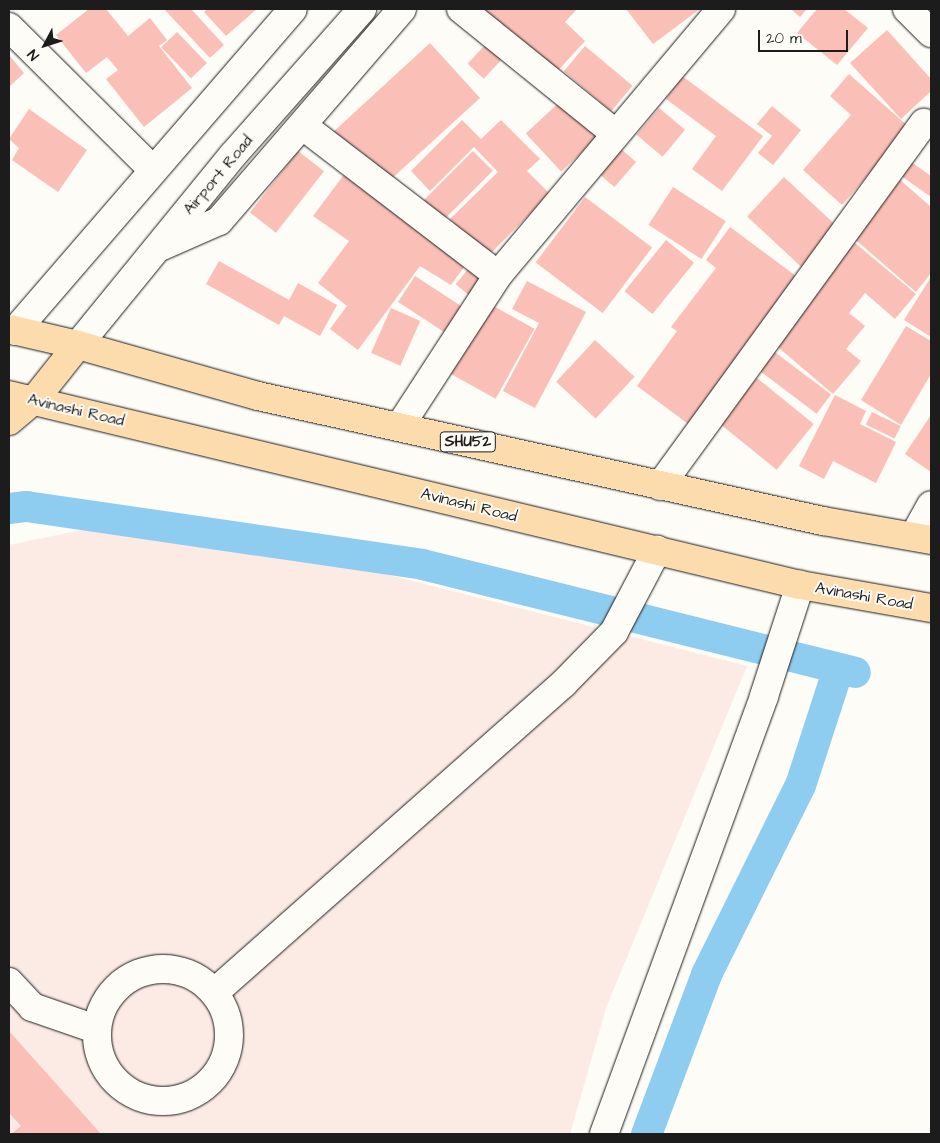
<!DOCTYPE html>
<style>
body{margin:0}
#map{position:relative;width:940px;height:1143px;overflow:hidden;background:#fdfcf7;font-family:"Architects Daughter",sans-serif}
div>[style]{position:absolute}
[style*='--x']{left:calc(var(--x)*1px);top:calc(var(--y)*1px);width:calc(var(--w)*1px);rotate:calc(var(--a)*1deg)}
.built>*{inset:0;background:#fceae4}
.canal>*{height:31px;margin:-15.5px;padding:0 15.5px;transform-origin:15.5px;border-radius:15.5px;background:#8fcdf0}
.building>*{inset:0;background:#fabfb6;transform-origin:0 0}
.roads{filter:drop-shadow(0 0 1px #1c1c1c) drop-shadow(0 0 1px #1c1c1c)}
.minor>*{height:28px;margin:-14px;padding:0 14px;transform-origin:14px;border-radius:14px;background:#fdfcf7}
.minor>.ring{margin:-14px;padding:0;box-sizing:content-box;background:none;border:28px solid #fdfcf7;border-radius:50%}
.major>*{height:28px;margin:-14px;padding:0 14px;transform-origin:14px;border-radius:14px;background:#fcdcac}
span{translate:-50% -50%;white-space:nowrap;text-align:center;line-height:1.15;-webkit-text-stroke:4px #fdfcf7;paint-order:stroke}
.shield-label span{padding:1px 4px;background:#fdfcf7;border:1px solid;border-radius:4px;-webkit-text-stroke-width:0}
.shield-label{font-size:15px;color:#1c1c1c;font-weight:700}
.street-label{font-size:16px;color:#1c1c1c}
.frame{position:absolute;inset:0;border:10px solid #1c1c1c;pointer-events:none}
.north{position:absolute;left:20px;top:20px;width:50px;height:50px;-webkit-text-stroke:4px #fdfcf7;paint-order:stroke;rotate:230deg;font-size:14px;font-weight:700;line-height:20px;text-align:center;color:#1c1c1c}
.north::after{content:'';display:block;margin:auto;width:18px;height:22px;background:#1c1c1c;clip-path:polygon(50% 0,100% 100%,50% 72%,0 100%)}
.scale{position:absolute;left:758px;top:30px;width:90px;height:22px;box-sizing:border-box;border:2px solid #1c1c1c;border-top:0;padding-left:6px;font-size:15px;line-height:18px;white-space:nowrap;color:#1c1c1c;-webkit-text-stroke:4px #fdfcf7;paint-order:stroke}
</style>
<div id="map">
<div class="built">
<i style="clip-path:polygon(154px 515px,747px 666px,606px 1008px,570px 1134px,9px 1134px,9px 545px)"></i>
</div>
<div class="canal">
<i style="--x:9;--y:508;--w:17;--a:-7"></i>
<i style="--x:26;--y:506;--w:400;--a:8.3"></i>
<i style="--x:422;--y:564;--w:446;--a:14"></i>
<i style="--x:646;--y:1134;--w:171;--a:-69.4"></i>
<i style="--x:706;--y:974;--w:211;--a:-63.6"></i>
<i style="--x:800;--y:785;--w:123;--a:-72"></i>
</div>
<div class="building">
<i style="clip-path:polygon(89px 9px,106px 9px,128px 36px,150px 18px,167px 40px,159px 46px,192px 88px,144px 127px,106px 79px,118px 70px,107px 57px,86px 73px,56px 35px)"></i>
<i style="clip-path:polygon(164px 9px,191px 9px,224px 45px,210px 58px)"></i>
<i style="clip-path:polygon(207px 9px,257px 9px,226px 36px,204px 12px)"></i>
<i style="clip-path:polygon(476px 9px,577px 9px,565px 22px,585px 41px,552px 77px)"></i>
<i style="clip-path:polygon(626px 9px,700px 9px,653px 44px)"></i>
<i style="clip-path:polygon(791px 9px,807px 9px,800px 17px)"></i>
<i style="clip-path:polygon(817px 9px,844px 9px,868px 28px,837px 65px,797px 33px)"></i>
<i style="clip-path:polygon(887px 30px,931px 79px,931px 91px,901px 119px,850px 63px)"></i>
<i style="left:177px;top:32px;width:43px;height:22px;rotate:46deg"></i>
<i style="clip-path:polygon(430px 43px,480px 98px,388px 182px,361px 151px,353px 158px,331px 134px)"></i>
<i style="left:486px;top:44px;width:22px;height:27px;rotate:43deg"></i>
<i style="left:585px;top:46px;width:62px;height:33px;rotate:40deg"></i>
<i style="clip-path:polygon(9px 55px,24px 73px,9px 87px)"></i>
<i style="clip-path:polygon(849px 74px,910px 128px,842px 205px,803px 170px,851px 115px,830px 96px)"></i>
<i style="clip-path:polygon(682px 76px,763px 136px,722px 191px,692px 169px,716px 136px,666px 99px)"></i>
<i style="left:566px;top:96px;width:52px;height:55px;rotate:47deg"></i>
<i style="clip-path:polygon(772px 106px,801px 130px,773px 165px,758px 153px,772px 136px,757px 124px)"></i>
<i style="left:659px;top:108px;width:34px;height:35px;rotate:40deg"></i>
<i style="clip-path:polygon(29px 109px,87px 150px,58px 192px,12px 160px,19px 148px,9px 139px)"></i>
<i style="clip-path:polygon(462px 120px,481px 139px,501px 120px,540px 159px,527px 171px,550px 194px,487px 257px,450px 219px,498px 172px,474px 147px,430px 191px,411px 171px)"></i>
<i style="left:621px;top:149px;width:20px;height:33px;rotate:41deg"></i>
<i style="left:298px;top:151px;width:33px;height:78px;rotate:38deg"></i>
<i style="left:473px;top:151px;width:28px;height:71px;rotate:45deg"></i>
<i style="clip-path:polygon(907px 159px,931px 176px,931px 197px,897px 173px)"></i>
<i style="clip-path:polygon(346px 172px,470px 259px,451px 285px,420px 266px,358px 350px,330px 329px,347px 306px,318px 283px,349px 241px,313px 216px)"></i>
<i style="left:784px;top:177px;width:76px;height:54px;rotate:43deg"></i>
<i style="clip-path:polygon(898px 178px,931px 207px,931px 273px,916px 292px,850px 235px)"></i>
<i style="left:673px;top:187px;width:63px;height:45px;rotate:33deg"></i>
<i style="left:585px;top:197px;width:84px;height:82px;rotate:37deg"></i>
<i style="clip-path:polygon(730px 227px,800px 279px,691px 426px,637px 386px,677px 331px,671px 327px,716px 268px,706px 260px)"></i>
<i style="left:666px;top:240px;width:36px;height:66px;rotate:39deg"></i>
<i style="clip-path:polygon(855px 243px,916px 294px,895px 319px,865px 293px,849px 313px,865px 326px,846px 349px,861px 361px,833px 394px,772px 342px)"></i>
<i style="clip-path:polygon(219px 261px,289px 300px,298px 283px,337px 305px,320px 336px,284px 316px,279px 325px,206px 284px)"></i>
<i style="left:472px;top:264px;width:19px;height:26px;rotate:39deg"></i>
<i style="left:415px;top:276px;width:59px;height:31px;rotate:33deg"></i>
<i style="clip-path:polygon(931px 277px,931px 337px,904px 320px)"></i>
<i style="clip-path:polygon(527px 281px,586px 312px,535px 408px,503px 391px,539px 323px,512px 309px)"></i>
<i style="left:488px;top:303px;width:53px;height:80px;rotate:29deg"></i>
<i style="left:391px;top:308px;width:32px;height:49px;rotate:24deg"></i>
<i style="clip-path:polygon(906px 326px,931px 341px,931px 374px,901px 425px,861px 400px)"></i>
<i style="left:595px;top:340px;width:54px;height:57px;rotate:43deg"></i>
<i style="left:772px;top:350px;width:74px;height:24px;rotate:37deg"></i>
<i style="left:757px;top:378px;width:73px;height:59px;rotate:39deg"></i>
<i style="clip-path:polygon(835px 395px,866px 411px,860px 424px,896px 442px,876px 483px,833px 461px,824px 479px,799px 466px)"></i>
<i style="left:872px;top:412px;width:32px;height:14px;rotate:26deg"></i>
<i style="clip-path:polygon(931px 415px,931px 472px,905px 454px)"></i>
<i style="clip-path:polygon(9px 1031px,101px 1134px,11px 1134px,21px 1126px,9px 1113px)"></i>
</div>
<div class="roads">
<div class="minor">
<i style="--x:461;--y:9;--w:199;--a:38.9"></i>
<i style="--x:907;--y:9;--w:34;--a:45"></i>
<i style="--x:9;--y:27;--w:203;--a:44.8"></i>
<i style="--x:303;--y:126;--w:245;--a:37.4"></i>
<i style="--x:162;--y:246;--w:62;--a:-23.7"></i>
<i style="--x:219;--y:221;--w:280;--a:-49.2"></i>
<i style="--x:15;--y:331;--w:425;--a:-49.2"></i>
<i style="--x:78;--y:345;--w:245;--a:-50.8"></i>
<i style="--x:233;--y:155;--w:195;--a:-48.5"></i>
<i style="--x:400;--y:426;--w:180;--a:-57"></i>
<i style="--x:498;--y:275;--w:347;--a:-50"></i>
<i style="--x:660;--y:486;--w:449;--a:-54"></i>
<i style="--x:914;--y:536;--w:35;--a:-61"></i>
<i class="ring" style="left:97px;top:969px;width:104px;height:104px"></i>
<i style="--x:9;--y:982;--w:34;--a:47"></i>
<i style="--x:32;--y:1007;--w:68;--a:19"></i>
<i style="--x:215;--y:992;--w:465;--a:-41.5"></i>
<i style="--x:563;--y:684;--w:73;--a:-45.6"></i>
<i style="--x:614;--y:632;--w:93;--a:-62.3"></i>
<i style="--x:604;--y:1134;--w:466;--a:-69.9"></i>
<i style="--x:764;--y:696;--w:117;--a:-72"></i>
</div>
<div class="major">
<i style="--x:9;--y:329;--w:71;--a:13.1"></i>
<i style="--x:78;--y:345;--w:187;--a:15.8"></i>
<i style="--x:258;--y:396;--w:579;--a:12.48"></i>
<i style="--x:823;--y:521;--w:110;--a:10"></i>
<i style="--x:9;--y:395;--w:813;--a:13.51"></i>
<i style="--x:800;--y:585;--w:133;--a:10"></i>
<i style="--x:9;--y:421;--w:34;--a:-40"></i>
<i style="--x:35;--y:399;--w:69;--a:-51.5"></i>
</div>
</div>
<div class="shield-label">
<span style="left:468px;top:442px">SHU52</span>
</div>
<div class="street-label">
<span style="left:218px;top:175px;rotate:-50deg">Airport Road</span>
<span style="left:76px;top:410px;rotate:13deg">Avinashi Road</span>
<span style="left:469px;top:505px;rotate:14deg">Avinashi Road</span>
<span style="left:864px;top:596px;rotate:10deg">Avinashi Road</span>
</div>
<div class="frame"></div>
<div class="north">N</div>
<div class="scale">20 m</div>
</div>
